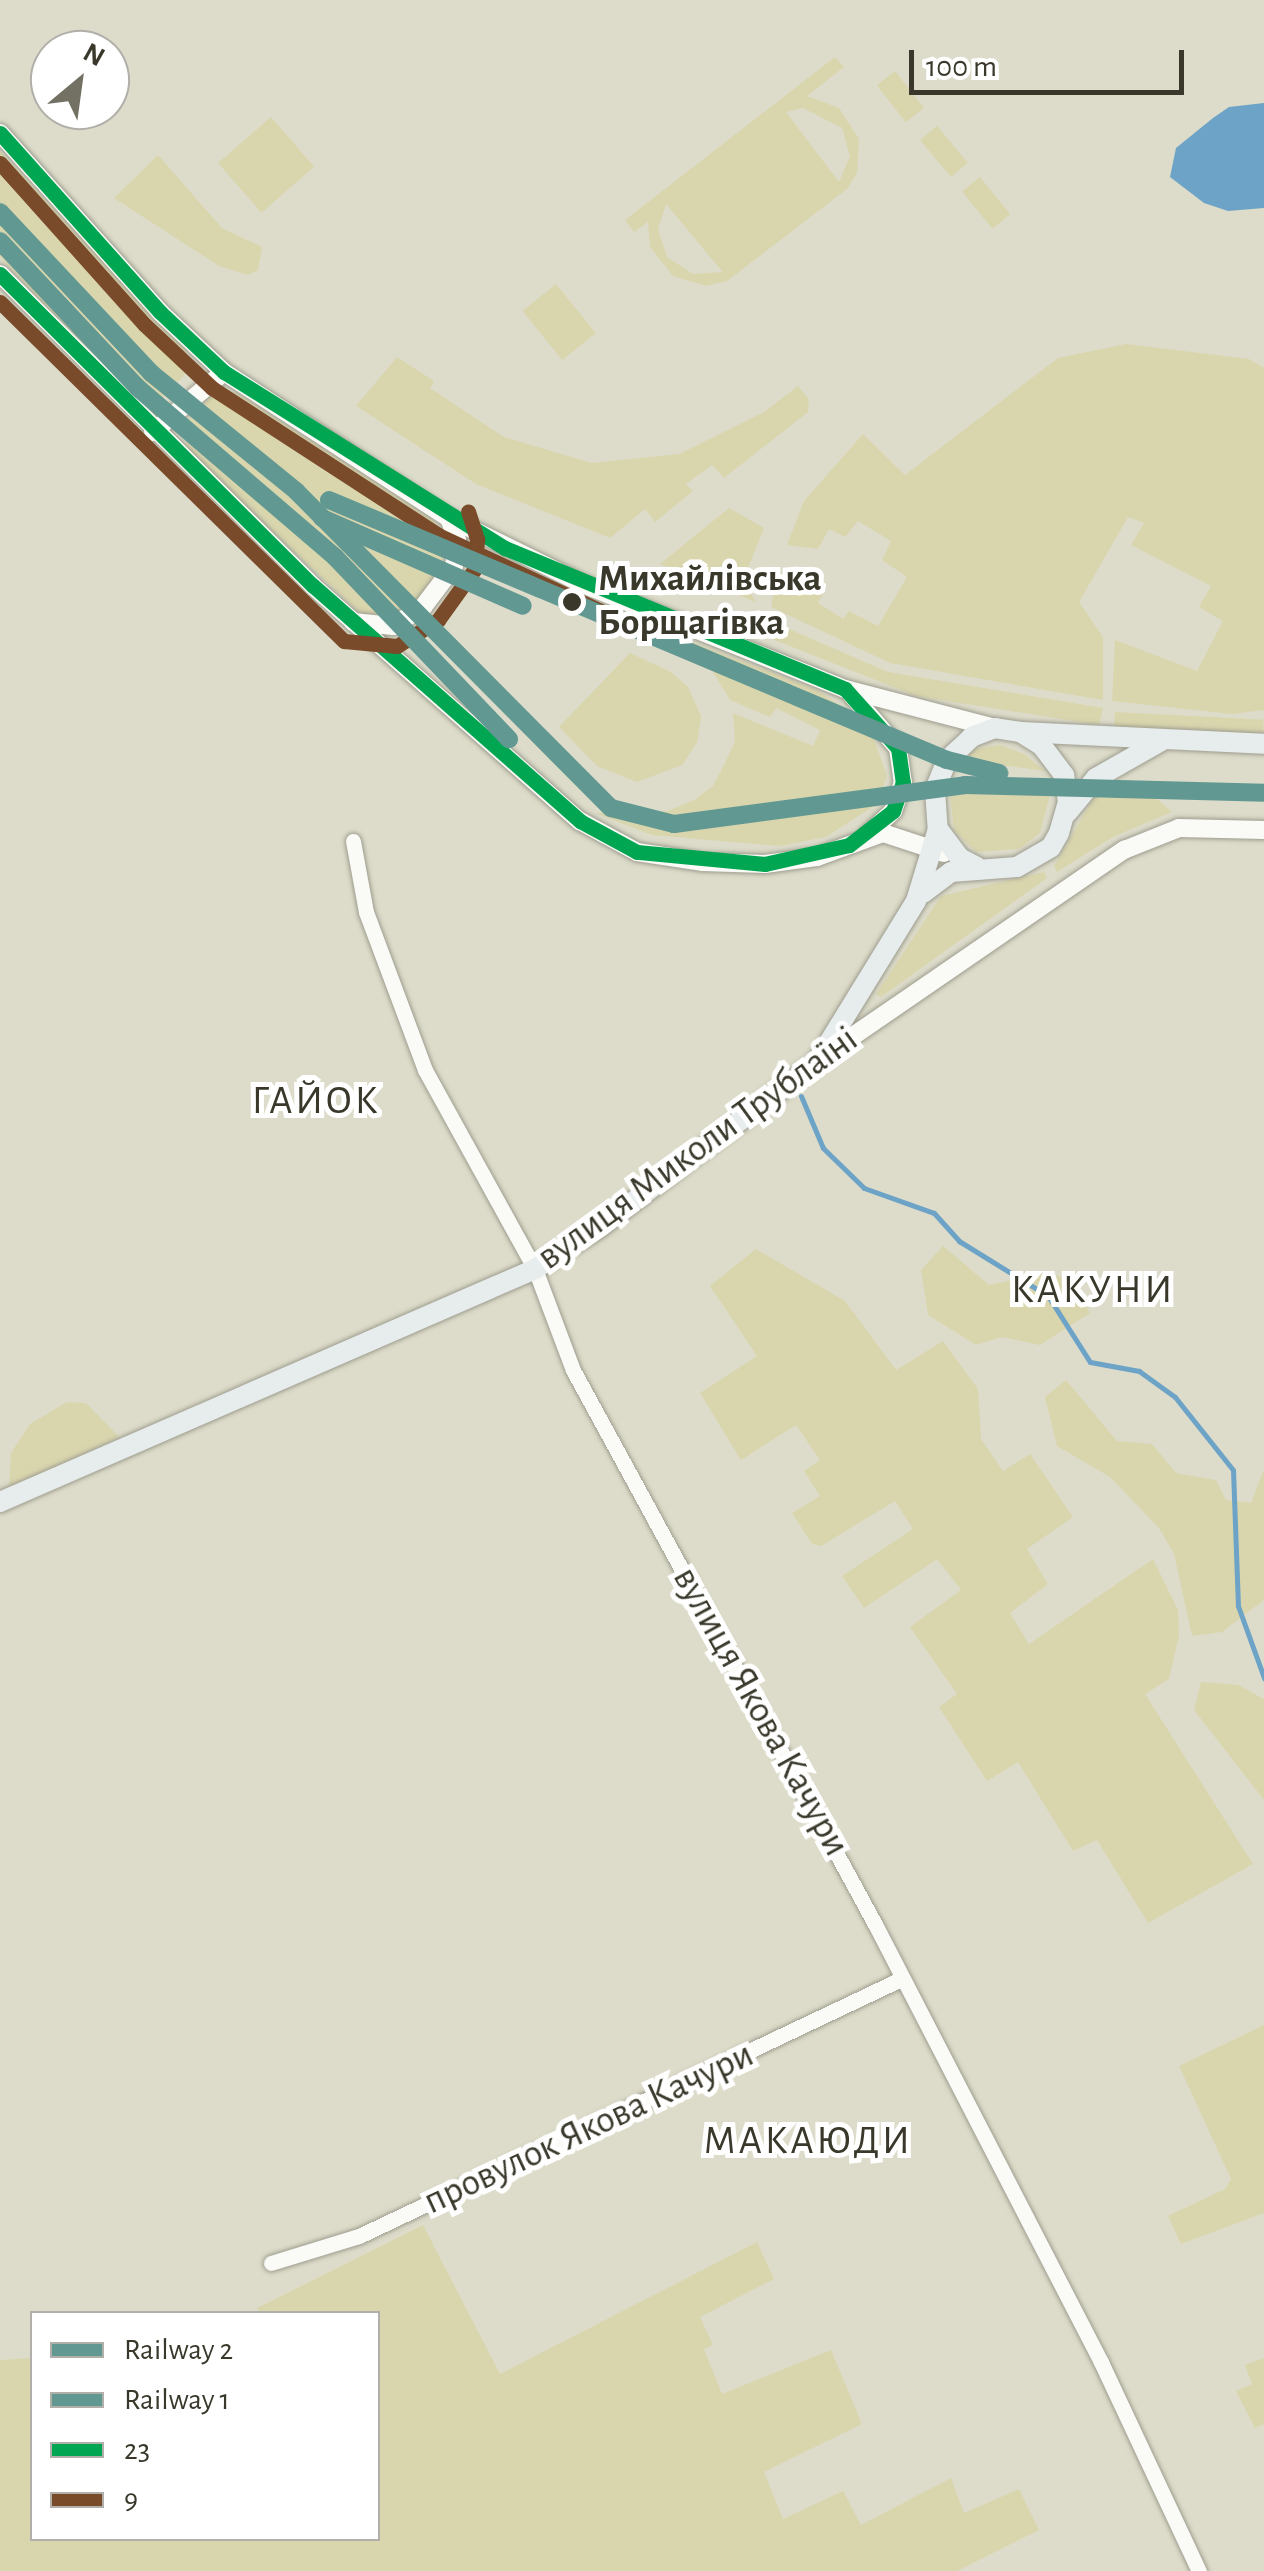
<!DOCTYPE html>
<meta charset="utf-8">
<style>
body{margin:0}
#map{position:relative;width:1264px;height:2571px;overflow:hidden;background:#dddcca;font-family:"Alegreya Sans",sans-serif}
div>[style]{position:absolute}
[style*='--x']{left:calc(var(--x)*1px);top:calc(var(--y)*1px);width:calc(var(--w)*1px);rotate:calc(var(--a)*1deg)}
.green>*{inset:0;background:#d9d6ae;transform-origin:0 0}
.water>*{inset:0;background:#6ca3c6}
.stream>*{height:5px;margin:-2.5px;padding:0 2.5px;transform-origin:2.5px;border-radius:2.5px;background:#6ca3c6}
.roads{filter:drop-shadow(0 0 2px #9e9d8f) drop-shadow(0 0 2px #9e9d8f)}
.minor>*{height:15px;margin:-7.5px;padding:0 7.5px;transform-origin:7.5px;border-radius:7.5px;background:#fafaf7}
.tertiary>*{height:18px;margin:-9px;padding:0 9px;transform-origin:9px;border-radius:9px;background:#fafaf7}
.secondary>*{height:20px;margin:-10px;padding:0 10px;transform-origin:10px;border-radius:10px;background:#e7eced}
.bus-1>*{height:15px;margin:-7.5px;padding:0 7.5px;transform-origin:7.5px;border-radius:7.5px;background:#00a651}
.bus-2>*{height:15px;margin:-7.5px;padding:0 7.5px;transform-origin:7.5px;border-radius:7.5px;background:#7a4b2a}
.rail-1>*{height:18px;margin:-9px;padding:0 9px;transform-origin:9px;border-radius:9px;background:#629892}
.rail-2>*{height:18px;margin:-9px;padding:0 9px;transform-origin:9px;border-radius:9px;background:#629892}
.dots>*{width:28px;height:28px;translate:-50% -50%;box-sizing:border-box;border:5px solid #fff;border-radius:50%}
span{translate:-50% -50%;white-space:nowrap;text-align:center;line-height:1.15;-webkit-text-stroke:10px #fff;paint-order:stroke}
.stop-label{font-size:38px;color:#39382b;font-weight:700}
.left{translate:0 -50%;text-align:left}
.street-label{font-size:38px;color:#39382b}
.neighbourhood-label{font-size:40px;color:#39382b;letter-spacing:2.5px}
.legend{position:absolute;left:30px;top:2311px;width:350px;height:230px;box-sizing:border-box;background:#fff;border:2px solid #b0afaa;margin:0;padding:12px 18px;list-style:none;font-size:30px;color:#39382b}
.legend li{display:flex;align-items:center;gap:20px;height:50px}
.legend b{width:50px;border:2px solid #b0afaa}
.north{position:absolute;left:30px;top:30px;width:100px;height:100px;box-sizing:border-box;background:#fff;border:2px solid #b0afaa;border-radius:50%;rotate:29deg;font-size:28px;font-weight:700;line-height:40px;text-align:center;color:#39382b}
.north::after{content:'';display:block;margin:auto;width:35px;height:45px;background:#727163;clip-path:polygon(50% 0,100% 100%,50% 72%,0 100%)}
.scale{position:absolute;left:909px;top:50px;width:275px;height:45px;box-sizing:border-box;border:5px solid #39382b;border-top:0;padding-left:12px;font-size:30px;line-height:35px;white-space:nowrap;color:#39382b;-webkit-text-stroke:8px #fff;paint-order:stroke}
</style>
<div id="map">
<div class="green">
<i style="clip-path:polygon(evenodd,835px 57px,844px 67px,807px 96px,839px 108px,859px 139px,857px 173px,847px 189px,727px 281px,706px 286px,673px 276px,650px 247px,648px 222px,634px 232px,625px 220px,835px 57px,803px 108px,842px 128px,850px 156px,839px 182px,786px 112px,803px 108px,835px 57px,666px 204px,722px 271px,722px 272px,693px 274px,667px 257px,658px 229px,666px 204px)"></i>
<i style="left:895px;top:71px;width:47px;height:23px;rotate:52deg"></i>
<i style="left:271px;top:117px;width:66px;height:70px;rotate:49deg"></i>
<i style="left:937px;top:126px;width:48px;height:22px;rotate:50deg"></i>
<i style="clip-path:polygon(0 151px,186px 350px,188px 371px,162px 399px,134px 400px,0 257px)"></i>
<i style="clip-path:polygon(158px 155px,222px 228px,262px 247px,258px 270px,248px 275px,219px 266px,114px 198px)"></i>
<i style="left:980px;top:177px;width:48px;height:23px;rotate:51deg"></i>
<i style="left:556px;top:284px;width:63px;height:43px;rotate:51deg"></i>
<i style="clip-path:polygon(1126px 344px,1249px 359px,1264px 368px,1264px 710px,1232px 714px,1112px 701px,1115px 640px,1197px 671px,1223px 621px,1199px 607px,1211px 586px,1131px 545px,1144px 523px,1128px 517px,1079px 602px,1103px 637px,1103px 700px,890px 663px,771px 607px,777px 574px,814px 582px,823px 593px,818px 603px,843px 619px,849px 611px,878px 626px,907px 577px,882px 560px,891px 541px,858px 521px,845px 537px,829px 529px,818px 549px,787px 545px,804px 501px,863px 434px,905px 475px,1058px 358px)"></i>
<i style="clip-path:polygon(397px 357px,434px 381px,430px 388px,504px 437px,592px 463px,679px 454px,764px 412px,798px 386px,809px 400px,808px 412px,724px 478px,712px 465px,686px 484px,693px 491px,655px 522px,645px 509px,610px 538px,476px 484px,356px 406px)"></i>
<i style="clip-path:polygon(236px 392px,432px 519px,446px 535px,441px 575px,410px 608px,382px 620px,362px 615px,186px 451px,185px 422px,212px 395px)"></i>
<i style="clip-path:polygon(729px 508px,764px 528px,743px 581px,756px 602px,660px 564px)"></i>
<i style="clip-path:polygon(766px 619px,888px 672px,1103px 708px,1099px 725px,916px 696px,762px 635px)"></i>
<i style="clip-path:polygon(666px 632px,817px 690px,857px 717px,664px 639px)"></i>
<i style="clip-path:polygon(630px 653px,671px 672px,688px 687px,701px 716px,697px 743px,682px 765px,637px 782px,597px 766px,559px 727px)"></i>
<i style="clip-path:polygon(710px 667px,872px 733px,887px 776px,877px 804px,826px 837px,780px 846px,652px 835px,595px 813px,668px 811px,694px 800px,713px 786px,725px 763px,735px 741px,733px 713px,813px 746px,820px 730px,776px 708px,770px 717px,730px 700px)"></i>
<i style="left:1115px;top:712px;width:149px;height:15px;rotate:3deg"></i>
<i style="clip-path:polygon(1000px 745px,1024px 754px,1045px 771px,964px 760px,974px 749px)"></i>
<i style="clip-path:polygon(1052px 788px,1040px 833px,1019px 849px,976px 852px,954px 830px,950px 795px)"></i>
<i style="clip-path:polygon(1151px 794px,1172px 812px,1113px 837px,1057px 872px,1054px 866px,1094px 797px)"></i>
<i style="clip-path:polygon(1044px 872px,1047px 878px,881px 997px,876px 994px,941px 896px)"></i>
<i style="clip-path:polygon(943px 1246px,989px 1285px,1047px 1273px,1070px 1279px,1090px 1313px,1040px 1345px,1002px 1337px,976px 1345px,928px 1315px,921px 1270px)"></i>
<i style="clip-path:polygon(756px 1249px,845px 1301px,896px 1370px,943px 1341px,978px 1389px,981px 1439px,1003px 1471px,1030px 1454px,1073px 1517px,1027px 1549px,1048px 1584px,1010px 1613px,1029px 1644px,1153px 1559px,1178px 1610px,1179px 1636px,1169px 1679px,1145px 1694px,1253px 1864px,1148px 1923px,1097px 1840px,1073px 1851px,1018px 1762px,987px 1781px,939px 1707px,957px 1694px,910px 1627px,961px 1590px,937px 1559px,864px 1608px,842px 1576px,913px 1529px,895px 1501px,821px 1546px,812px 1544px,792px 1513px,820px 1496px,804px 1471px,820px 1460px,796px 1425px,741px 1460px,700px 1393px,757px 1356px,710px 1286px)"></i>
<i style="clip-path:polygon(1066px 1380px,1117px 1441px,1152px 1444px,1176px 1473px,1216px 1480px,1226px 1500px,1251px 1503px,1264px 1469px,1264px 1600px,1222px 1632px,1192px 1636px,1174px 1554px,1159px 1528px,1110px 1477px,1057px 1446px,1045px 1397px)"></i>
<i style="clip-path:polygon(67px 1402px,86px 1403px,119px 1437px,9px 1490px,11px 1453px,30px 1424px)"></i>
<i style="clip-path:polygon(1201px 1682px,1238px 1685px,1264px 1699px,1264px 1800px,1194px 1710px)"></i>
<i style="clip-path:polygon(1264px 2025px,1264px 2213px,1181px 2244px,1168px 2216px,1225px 2189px,1231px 2179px,1179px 2066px)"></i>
<i style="clip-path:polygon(423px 2225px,500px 2374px,757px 2242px,774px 2279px,700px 2317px,713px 2345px,704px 2349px,722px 2394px,831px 2350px,862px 2424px,764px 2472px,783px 2519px,843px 2491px,861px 2525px,951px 2478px,964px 2513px,1019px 2489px,1039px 2530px,957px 2571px,0 2571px,0 2360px,32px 2358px,32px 2538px,378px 2538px,378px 2314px,260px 2314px,257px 2308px)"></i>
<i style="clip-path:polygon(1264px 2358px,1264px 2424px,1255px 2428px,1236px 2391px,1252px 2384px,1245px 2365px)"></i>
</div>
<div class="water">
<i style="clip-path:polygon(1264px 103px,1264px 208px,1228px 211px,1204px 203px,1170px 177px,1176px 148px,1213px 118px,1229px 107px)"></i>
</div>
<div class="stream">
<i style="--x:801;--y:1096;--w:56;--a:67.1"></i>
<i style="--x:823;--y:1148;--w:57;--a:44.3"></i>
<i style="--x:864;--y:1188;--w:74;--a:19.7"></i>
<i style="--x:934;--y:1213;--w:38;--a:48"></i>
<i style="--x:959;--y:1241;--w:105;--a:31.7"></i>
<i style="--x:1048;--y:1296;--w:78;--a:57.5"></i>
<i style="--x:1090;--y:1362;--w:50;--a:10.4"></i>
<i style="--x:1139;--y:1371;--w:44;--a:35.8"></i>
<i style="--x:1175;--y:1397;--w:93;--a:51.5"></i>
<i style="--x:1233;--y:1470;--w:136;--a:87.9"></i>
<i style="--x:1238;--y:1606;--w:77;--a:70.1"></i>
</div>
<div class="roads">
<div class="minor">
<i style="--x:353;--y:841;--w:72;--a:79.6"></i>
<i style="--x:366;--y:912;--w:169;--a:69.5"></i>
<i style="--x:425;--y:1070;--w:227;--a:61.1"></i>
<i style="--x:535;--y:1269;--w:108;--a:69.4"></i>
<i style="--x:573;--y:1370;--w:633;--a:61.41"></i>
<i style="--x:876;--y:1926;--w:491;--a:62.7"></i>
<i style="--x:1101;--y:2362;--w:231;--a:64.9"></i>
<i style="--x:271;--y:2263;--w:92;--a:-17.1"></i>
<i style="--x:359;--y:2236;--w:600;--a:-25.37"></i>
</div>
<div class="tertiary">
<i style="--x:0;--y:133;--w:240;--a:48.2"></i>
<i style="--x:160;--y:312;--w:88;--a:43.2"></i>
<i style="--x:224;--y:372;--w:268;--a:33"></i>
<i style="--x:449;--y:518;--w:152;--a:26.2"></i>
<i style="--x:585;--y:585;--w:280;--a:21.8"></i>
<i style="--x:845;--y:689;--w:155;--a:14.6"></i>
<i style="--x:0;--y:274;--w:442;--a:44.9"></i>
<i style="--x:313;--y:586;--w:356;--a:41.4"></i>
<i style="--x:580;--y:821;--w:65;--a:28.5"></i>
<i style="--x:637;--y:852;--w:67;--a:8.6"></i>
<i style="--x:703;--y:862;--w:62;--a:1.8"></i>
<i style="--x:765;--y:864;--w:52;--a:-7.7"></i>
<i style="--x:817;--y:857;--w:70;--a:-20"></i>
<i style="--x:883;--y:833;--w:64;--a:18.2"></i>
<i style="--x:153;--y:432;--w:93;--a:-40.2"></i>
<i style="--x:353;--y:622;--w:40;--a:5.7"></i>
<i style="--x:393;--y:626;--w:36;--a:-32"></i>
<i style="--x:423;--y:607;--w:51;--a:-52.9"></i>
<i style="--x:454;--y:566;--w:26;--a:-83"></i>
<i style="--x:457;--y:540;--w:23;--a:-110"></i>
<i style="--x:851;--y:694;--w:72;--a:49"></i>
<i style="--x:898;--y:748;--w:34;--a:82"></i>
<i style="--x:903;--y:782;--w:31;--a:109"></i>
<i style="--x:893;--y:811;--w:37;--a:137"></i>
<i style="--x:821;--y:1058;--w:368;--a:-34.5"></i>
<i style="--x:1124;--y:850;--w:59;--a:-21.8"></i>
<i style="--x:1179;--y:828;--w:85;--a:1.3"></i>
</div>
<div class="secondary">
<i style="--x:1021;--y:732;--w:243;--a:2.8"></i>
<i style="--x:1067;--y:813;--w:45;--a:-50.4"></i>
<i style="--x:1096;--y:778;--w:75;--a:-29.6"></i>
<i style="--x:923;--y:893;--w:35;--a:-37"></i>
<i style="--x:951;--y:872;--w:66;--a:-4.3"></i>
<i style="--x:1017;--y:867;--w:39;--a:-30"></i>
<i style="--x:1051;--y:847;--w:16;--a:-60"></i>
<i style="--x:1059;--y:833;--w:32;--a:-74"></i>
<i style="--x:1068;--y:802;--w:27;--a:-98"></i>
<i style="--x:1064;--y:775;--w:38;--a:-127"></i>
<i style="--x:1041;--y:745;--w:25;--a:-148"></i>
<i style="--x:1020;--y:732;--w:25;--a:-171"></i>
<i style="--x:995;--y:728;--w:25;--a:159"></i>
<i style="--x:972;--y:737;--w:34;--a:137"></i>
<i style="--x:947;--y:760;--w:32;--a:112"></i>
<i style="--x:935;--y:790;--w:39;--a:86"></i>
<i style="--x:938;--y:829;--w:36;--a:53"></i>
<i style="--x:960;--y:858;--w:19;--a:28"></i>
<i style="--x:0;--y:1502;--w:584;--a:-23.53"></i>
<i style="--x:535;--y:1269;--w:77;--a:-32.9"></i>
<i style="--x:600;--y:1227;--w:273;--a:-37.2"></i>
<i style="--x:817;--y:1062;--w:189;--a:-58.4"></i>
<i style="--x:916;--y:901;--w:75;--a:-73"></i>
</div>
</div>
<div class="bus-1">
<i style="--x:0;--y:133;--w:240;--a:48.2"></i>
<i style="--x:160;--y:312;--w:88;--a:43.2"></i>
<i style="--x:224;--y:372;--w:332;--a:32.1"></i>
<i style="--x:505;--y:548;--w:368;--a:22.5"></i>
<i style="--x:845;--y:689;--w:79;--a:48.1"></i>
<i style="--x:898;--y:748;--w:34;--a:82"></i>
<i style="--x:903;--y:782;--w:31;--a:109"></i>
<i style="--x:893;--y:811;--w:56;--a:142.3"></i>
<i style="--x:849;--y:845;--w:86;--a:167.3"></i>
<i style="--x:765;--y:864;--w:129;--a:-174.6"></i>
<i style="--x:637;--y:852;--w:65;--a:-151.5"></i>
<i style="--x:580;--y:821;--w:356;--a:-138.6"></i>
<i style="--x:313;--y:586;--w:442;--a:-135.1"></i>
</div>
<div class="bus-2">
<i style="--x:0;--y:163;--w:217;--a:48.2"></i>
<i style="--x:145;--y:325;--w:92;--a:43.2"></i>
<i style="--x:212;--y:388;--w:270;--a:33"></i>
<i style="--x:438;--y:535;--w:239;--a:25"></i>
<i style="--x:0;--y:302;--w:483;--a:44.6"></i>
<i style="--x:344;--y:641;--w:53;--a:5.4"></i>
<i style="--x:397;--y:646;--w:49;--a:-32.4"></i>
<i style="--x:438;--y:620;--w:62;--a:-54.2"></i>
<i style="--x:474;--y:570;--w:31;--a:-84"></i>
<i style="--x:477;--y:539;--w:29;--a:-108"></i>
</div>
<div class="rail-1">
<i style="--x:0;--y:212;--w:221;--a:46.8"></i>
<i style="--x:151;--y:373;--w:187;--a:39.1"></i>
<i style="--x:296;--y:491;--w:447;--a:45.2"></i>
<i style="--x:611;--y:808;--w:65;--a:14.3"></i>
<i style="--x:674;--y:824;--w:294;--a:-7.6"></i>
<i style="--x:965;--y:785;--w:299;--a:1.5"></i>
<i style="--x:329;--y:500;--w:670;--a:22.82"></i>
<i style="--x:947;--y:760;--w:54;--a:14"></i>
</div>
<div class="rail-2">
<i style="--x:0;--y:241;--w:202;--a:46.8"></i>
<i style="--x:138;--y:388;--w:260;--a:40.6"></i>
<i style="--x:335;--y:557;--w:252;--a:46.3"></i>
<i style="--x:322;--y:518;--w:219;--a:23.6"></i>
</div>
<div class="dots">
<i style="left:572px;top:602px;background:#39382b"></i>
</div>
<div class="stop-label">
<span class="left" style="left:598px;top:602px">Михайлівська<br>Борщагівка</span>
</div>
<div class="street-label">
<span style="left:698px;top:1149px;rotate:-36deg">вулиця Миколи Трублаїні</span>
<span style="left:760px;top:1712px;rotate:61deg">вулиця Якова Качури</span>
<span style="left:589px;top:2129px;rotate:-25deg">провулок Якова Качури</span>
</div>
<div class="neighbourhood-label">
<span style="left:316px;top:1101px">ГАЙОК</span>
<span style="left:1093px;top:1290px">КАКУНИ</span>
<span style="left:808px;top:2141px">МАКАЮДИ</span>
</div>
<ul class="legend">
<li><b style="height:12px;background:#629892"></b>Railway 2</li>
<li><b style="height:12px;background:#629892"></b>Railway 1</li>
<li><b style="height:12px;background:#00a651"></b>23</li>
<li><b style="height:12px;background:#7a4b2a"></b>9</li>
</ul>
<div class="north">N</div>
<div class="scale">100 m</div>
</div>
